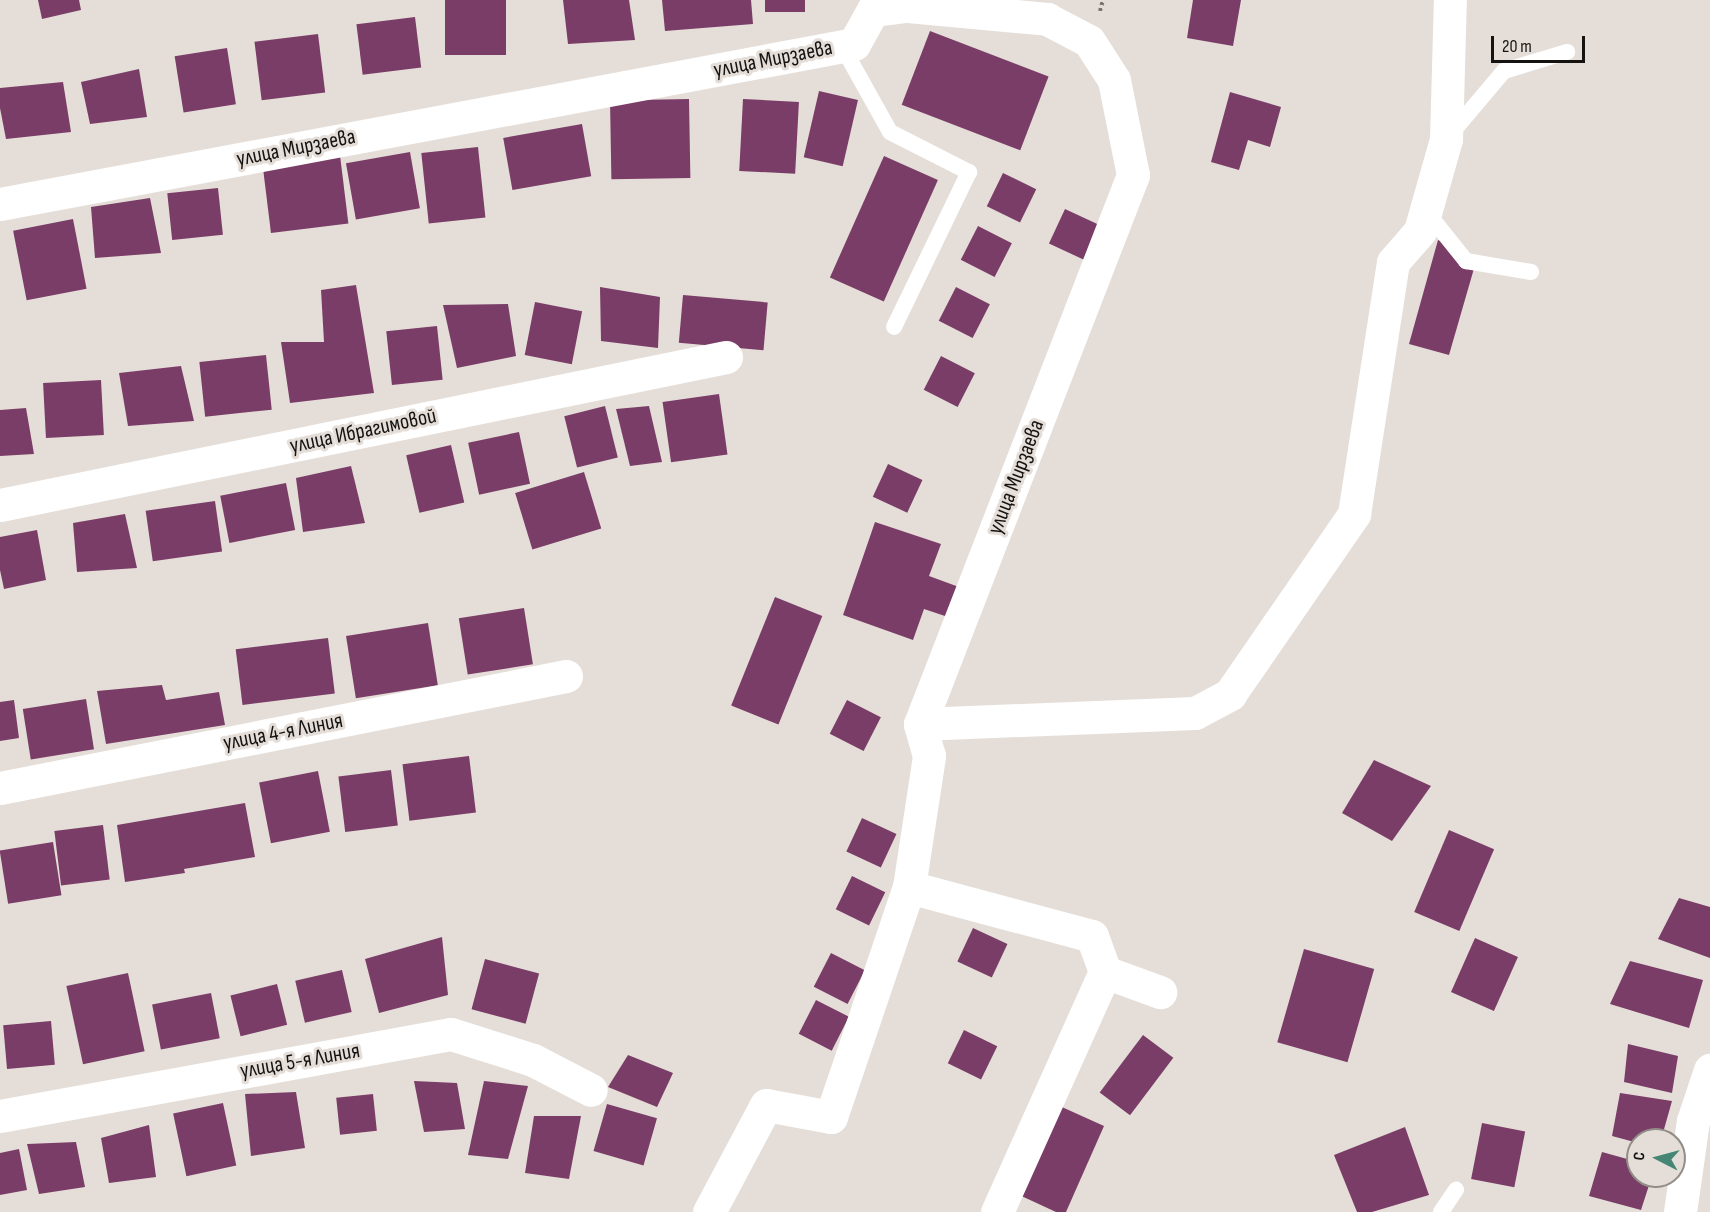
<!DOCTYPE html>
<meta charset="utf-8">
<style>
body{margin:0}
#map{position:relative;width:1710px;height:1212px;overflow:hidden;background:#e5ded8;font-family:"Sofia Sans Condensed",sans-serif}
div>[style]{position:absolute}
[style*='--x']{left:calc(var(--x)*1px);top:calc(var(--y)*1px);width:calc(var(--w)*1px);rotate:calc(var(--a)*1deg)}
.building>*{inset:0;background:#7a3d67;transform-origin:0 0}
.path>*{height:4px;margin-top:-2px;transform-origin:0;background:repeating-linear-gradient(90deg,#797470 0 3px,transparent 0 6px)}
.service>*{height:16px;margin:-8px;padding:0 8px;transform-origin:8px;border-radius:8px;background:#fff}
.minor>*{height:33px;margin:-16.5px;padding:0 16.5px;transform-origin:16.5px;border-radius:16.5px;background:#fff}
span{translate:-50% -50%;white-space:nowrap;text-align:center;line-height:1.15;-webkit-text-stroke:6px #e5ded8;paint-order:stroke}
.street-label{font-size:22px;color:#151311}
.north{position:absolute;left:1626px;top:1128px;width:60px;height:60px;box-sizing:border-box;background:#e5ded8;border:2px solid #928d88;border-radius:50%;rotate:276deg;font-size:16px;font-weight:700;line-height:24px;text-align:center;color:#151311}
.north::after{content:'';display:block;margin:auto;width:21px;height:27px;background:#458675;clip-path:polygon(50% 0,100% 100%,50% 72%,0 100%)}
.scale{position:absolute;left:1491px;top:36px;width:94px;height:27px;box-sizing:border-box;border:3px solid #151311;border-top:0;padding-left:8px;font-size:18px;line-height:21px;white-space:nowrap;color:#151311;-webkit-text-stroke:4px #e5ded8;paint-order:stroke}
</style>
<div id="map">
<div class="building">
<i style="clip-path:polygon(38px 0,79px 0,81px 10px,42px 19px)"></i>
<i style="left:445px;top:0;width:61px;height:55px"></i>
<i style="clip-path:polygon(563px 0,629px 0,635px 40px,568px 44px)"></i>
<i style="clip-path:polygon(662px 0,751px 0,753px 24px,665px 31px)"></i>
<i style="left:765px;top:0;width:40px;height:12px"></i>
<i style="clip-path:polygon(1193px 0,1241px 0,1233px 46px,1187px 38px)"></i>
<i style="left:415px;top:17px;width:51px;height:59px;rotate:83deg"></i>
<i style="left:930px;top:31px;width:127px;height:79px;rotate:21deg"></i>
<i style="left:318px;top:34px;width:59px;height:64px;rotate:83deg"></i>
<i style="left:227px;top:48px;width:57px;height:53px;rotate:81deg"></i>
<i style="clip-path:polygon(139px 69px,147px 117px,90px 124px,81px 82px)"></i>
<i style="clip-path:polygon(63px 82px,71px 132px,6px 139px,0 108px,0 88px)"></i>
<i style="left:819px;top:91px;width:40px;height:68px;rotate:13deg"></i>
<i style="clip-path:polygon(1230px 92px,1281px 107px,1270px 147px,1248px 140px,1239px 170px,1211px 162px)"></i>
<i style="left:689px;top:99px;width:79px;height:79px;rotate:89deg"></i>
<i style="left:743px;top:99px;width:56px;height:72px;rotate:3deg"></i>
<i style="left:582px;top:124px;width:53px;height:80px;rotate:80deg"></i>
<i style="left:339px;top:147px;width:77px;height:78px;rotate:83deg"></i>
<i style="left:478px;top:147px;width:71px;height:57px;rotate:84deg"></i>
<i style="left:410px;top:152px;width:57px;height:65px;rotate:80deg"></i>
<i style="left:884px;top:156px;width:59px;height:133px;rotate:24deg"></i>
<i style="left:1003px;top:173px;width:37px;height:37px;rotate:26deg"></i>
<i style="left:218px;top:188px;width:47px;height:51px;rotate:84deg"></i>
<i style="clip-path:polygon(150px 198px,161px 253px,95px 258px,91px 207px)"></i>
<i style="left:1065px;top:209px;width:38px;height:38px;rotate:25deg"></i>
<i style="left:73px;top:219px;width:71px;height:61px;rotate:79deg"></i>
<i style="left:978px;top:226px;width:38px;height:38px;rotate:27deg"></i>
<i style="clip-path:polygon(1438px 240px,1460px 246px,1475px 265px,1449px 355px,1409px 344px)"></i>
<i style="clip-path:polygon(356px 285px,374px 393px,290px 403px,281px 342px,324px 342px,321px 290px)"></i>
<i style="clip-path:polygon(600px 287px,660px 297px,658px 348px,601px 341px)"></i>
<i style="left:956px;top:287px;width:38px;height:38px;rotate:27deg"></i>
<i style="left:683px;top:295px;width:85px;height:48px;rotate:5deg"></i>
<i style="left:535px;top:302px;width:48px;height:54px;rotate:11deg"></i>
<i style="clip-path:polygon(508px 304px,516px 356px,457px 368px,443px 305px)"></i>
<i style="left:437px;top:326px;width:54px;height:51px;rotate:84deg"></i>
<i style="left:266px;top:355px;width:55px;height:67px;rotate:84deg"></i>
<i style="left:941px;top:356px;width:38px;height:38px;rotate:27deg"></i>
<i style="clip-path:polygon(181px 366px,194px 421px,128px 426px,119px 373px)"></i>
<i style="left:101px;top:380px;width:55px;height:58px;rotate:87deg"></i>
<i style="left:719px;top:394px;width:61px;height:57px;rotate:82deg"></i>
<i style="left:605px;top:406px;width:53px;height:42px;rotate:76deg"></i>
<i style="clip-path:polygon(649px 406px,662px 462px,630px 466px,616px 409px)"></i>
<i style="clip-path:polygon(26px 408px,34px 454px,0 456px,0 410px)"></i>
<i style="left:519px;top:432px;width:53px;height:52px;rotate:78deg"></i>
<i style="left:451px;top:445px;width:59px;height:46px;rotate:77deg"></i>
<i style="left:888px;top:464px;width:38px;height:36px;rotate:25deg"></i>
<i style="clip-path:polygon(351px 466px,365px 523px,303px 532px,296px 478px)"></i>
<i style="left:584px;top:472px;width:59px;height:72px;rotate:73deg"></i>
<i style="left:286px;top:483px;width:48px;height:67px;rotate:79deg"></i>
<i style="left:215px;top:501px;width:51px;height:70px;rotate:82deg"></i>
<i style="clip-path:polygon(125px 514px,137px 568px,77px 572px,73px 523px)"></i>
<i style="clip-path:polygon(875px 522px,941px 544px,929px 576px,959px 587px,948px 617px,924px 609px,913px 640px,843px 615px)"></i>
<i style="clip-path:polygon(37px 530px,46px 580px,4px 589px,0 570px,0 537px)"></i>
<i style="left:775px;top:597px;width:51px;height:117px;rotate:22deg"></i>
<i style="left:524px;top:608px;width:57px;height:66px;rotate:81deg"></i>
<i style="left:428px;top:623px;width:63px;height:83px;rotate:81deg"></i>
<i style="left:328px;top:638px;width:56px;height:93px;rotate:83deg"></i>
<i style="clip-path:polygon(162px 685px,166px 700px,219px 692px,225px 725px,106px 744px,97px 691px)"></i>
<i style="left:86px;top:699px;width:51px;height:64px;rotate:81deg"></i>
<i style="clip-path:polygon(14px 700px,19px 738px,0 741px,0 702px)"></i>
<i style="left:847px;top:700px;width:38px;height:38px;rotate:27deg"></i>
<i style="left:469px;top:756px;width:57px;height:67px;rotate:83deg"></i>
<i style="clip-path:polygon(1374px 760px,1431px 786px,1392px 841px,1342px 813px)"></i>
<i style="left:391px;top:770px;width:56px;height:53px;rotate:83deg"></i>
<i style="left:318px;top:771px;width:62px;height:60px;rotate:79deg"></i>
<i style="clip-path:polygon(245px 803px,255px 857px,184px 869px,185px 873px,125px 882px,117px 825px)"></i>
<i style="left:862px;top:818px;width:38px;height:37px;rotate:25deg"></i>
<i style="left:103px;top:825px;width:55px;height:49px;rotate:83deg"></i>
<i style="left:1449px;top:830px;width:49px;height:89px;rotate:23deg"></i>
<i style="left:53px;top:842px;width:54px;height:54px;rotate:81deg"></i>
<i style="left:852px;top:876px;width:37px;height:37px;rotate:26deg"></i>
<i style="clip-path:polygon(1679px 898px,1710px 907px,1710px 958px,1658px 939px)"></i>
<i style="left:973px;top:928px;width:38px;height:37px;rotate:25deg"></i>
<i style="clip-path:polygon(442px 937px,448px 995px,379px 1013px,365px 959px)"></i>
<i style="left:1475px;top:938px;width:47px;height:59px;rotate:24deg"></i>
<i style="left:1304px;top:949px;width:73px;height:97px;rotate:16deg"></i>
<i style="left:831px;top:953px;width:38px;height:38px;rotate:27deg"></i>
<i style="left:485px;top:959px;width:56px;height:52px;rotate:15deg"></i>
<i style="clip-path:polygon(1630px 961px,1703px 980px,1689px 1028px,1610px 1004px)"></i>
<i style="left:342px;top:970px;width:43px;height:48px;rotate:77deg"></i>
<i style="left:128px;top:973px;width:80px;height:63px;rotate:78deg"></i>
<i style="left:277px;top:984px;width:42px;height:48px;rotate:76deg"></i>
<i style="left:211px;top:993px;width:46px;height:60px;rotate:79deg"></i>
<i style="left:816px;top:1000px;width:37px;height:38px;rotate:27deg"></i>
<i style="left:51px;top:1021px;width:44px;height:48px;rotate:85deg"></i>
<i style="left:964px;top:1030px;width:37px;height:37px;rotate:26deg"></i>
<i style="left:1143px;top:1035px;width:38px;height:72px;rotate:37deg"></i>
<i style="clip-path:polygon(1628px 1044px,1678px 1056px,1672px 1093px,1624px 1082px)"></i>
<i style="clip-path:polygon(628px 1055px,673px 1073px,657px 1107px,608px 1087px)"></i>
<i style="clip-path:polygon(414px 1081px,457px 1083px,465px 1129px,424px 1132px)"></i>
<i style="clip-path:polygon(484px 1081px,528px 1086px,508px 1159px,468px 1155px)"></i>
<i style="clip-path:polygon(296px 1092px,305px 1148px,251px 1156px,245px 1094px)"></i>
<i style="clip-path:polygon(1620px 1093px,1672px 1101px,1661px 1140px,1638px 1140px,1638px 1143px,1612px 1136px)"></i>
<i style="left:373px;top:1094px;width:37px;height:37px;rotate:84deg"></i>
<i style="left:223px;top:1103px;width:64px;height:51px;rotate:78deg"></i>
<i style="clip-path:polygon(1053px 1103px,1104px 1126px,1066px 1212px,1056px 1212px,1013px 1192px)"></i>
<i style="left:607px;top:1104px;width:52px;height:49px;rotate:16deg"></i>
<i style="clip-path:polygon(534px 1116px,581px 1116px,569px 1179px,525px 1173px)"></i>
<i style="left:1482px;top:1123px;width:44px;height:57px;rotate:11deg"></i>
<i style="clip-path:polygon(149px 1125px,156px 1177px,109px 1183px,101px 1138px)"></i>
<i style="clip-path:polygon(1405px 1127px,1429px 1195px,1372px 1212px,1357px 1212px,1334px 1155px)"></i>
<i style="clip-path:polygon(76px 1142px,85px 1187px,39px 1194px,27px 1144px)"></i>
<i style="clip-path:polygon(19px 1149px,27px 1190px,0 1195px,0 1153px)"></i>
<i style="clip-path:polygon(1602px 1152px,1638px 1162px,1638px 1176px,1652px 1176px,1641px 1210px,1589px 1196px)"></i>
</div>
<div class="path">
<i style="--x:1100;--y:11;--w:11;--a:-75"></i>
</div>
<div class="service">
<i style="--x:842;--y:46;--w:98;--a:60.8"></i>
<i style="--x:890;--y:132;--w:89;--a:26.9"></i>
<i style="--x:969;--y:172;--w:172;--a:115.8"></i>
<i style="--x:1449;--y:136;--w:85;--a:-49.8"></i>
<i style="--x:1504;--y:71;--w:66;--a:-16.8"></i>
<i style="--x:1425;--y:214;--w:5;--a:22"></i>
<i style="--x:1430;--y:216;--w:58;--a:51.3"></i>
<i style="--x:1466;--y:261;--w:66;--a:9.6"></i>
<i style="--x:1441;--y:1212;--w:27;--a:-56"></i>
</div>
<div class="minor">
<i style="--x:0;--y:204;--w:869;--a:-10.61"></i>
<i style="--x:854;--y:44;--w:39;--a:-61"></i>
<i style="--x:873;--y:10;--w:35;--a:-7"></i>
<i style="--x:908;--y:6;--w:140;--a:5.3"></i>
<i style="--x:1047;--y:19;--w:47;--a:27.6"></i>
<i style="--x:1089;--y:41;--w:46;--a:57.3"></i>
<i style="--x:1114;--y:80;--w:97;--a:78.7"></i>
<i style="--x:1133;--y:175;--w:589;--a:111.21"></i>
<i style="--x:0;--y:505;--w:741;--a:-11.52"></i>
<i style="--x:920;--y:724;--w:275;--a:-2.3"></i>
<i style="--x:1195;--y:713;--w:40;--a:-28"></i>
<i style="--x:1230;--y:694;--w:219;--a:-55.4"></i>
<i style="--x:1354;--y:514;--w:255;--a:-81.2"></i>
<i style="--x:1393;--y:262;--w:41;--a:-48.9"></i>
<i style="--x:1420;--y:231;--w:96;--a:-74.2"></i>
<i style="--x:1446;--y:139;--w:139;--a:-88.4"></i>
<i style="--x:0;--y:788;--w:577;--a:-11.19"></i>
<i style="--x:909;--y:887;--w:189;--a:15"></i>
<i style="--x:1092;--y:936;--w:38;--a:70"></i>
<i style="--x:1105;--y:972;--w:59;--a:20"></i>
<i style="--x:0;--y:1116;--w:458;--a:-10.3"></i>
<i style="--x:451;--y:1034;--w:86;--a:17.6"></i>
<i style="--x:533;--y:1060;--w:65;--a:27.3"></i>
<i style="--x:709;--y:1212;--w:121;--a:-62"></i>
<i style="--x:766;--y:1105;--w:66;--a:10.5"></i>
<i style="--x:831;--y:1117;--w:243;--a:-71.3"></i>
<i style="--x:909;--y:887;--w:133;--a:-81.3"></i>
<i style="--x:929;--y:756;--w:33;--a:-106"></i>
<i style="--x:997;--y:1212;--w:263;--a:-65.8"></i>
<i style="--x:1680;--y:1212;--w:92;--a:-81.9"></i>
<i style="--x:1693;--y:1121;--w:54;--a:-71.6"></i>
</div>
<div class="street-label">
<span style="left:773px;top:59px;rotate:-11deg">улица Мирзаева</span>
<span style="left:296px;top:148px;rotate:-11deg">улица Мирзаева</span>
<span style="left:363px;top:431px;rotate:-12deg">улица Ибрагимовой</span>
<span style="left:1016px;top:477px;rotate:-69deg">улица Мирзаева</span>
<span style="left:283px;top:732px;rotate:-11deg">улица 4-я Линия</span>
<span style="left:300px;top:1061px;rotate:-10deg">улица 5-я Линия</span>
</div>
<div class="north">С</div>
<div class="scale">20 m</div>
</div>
